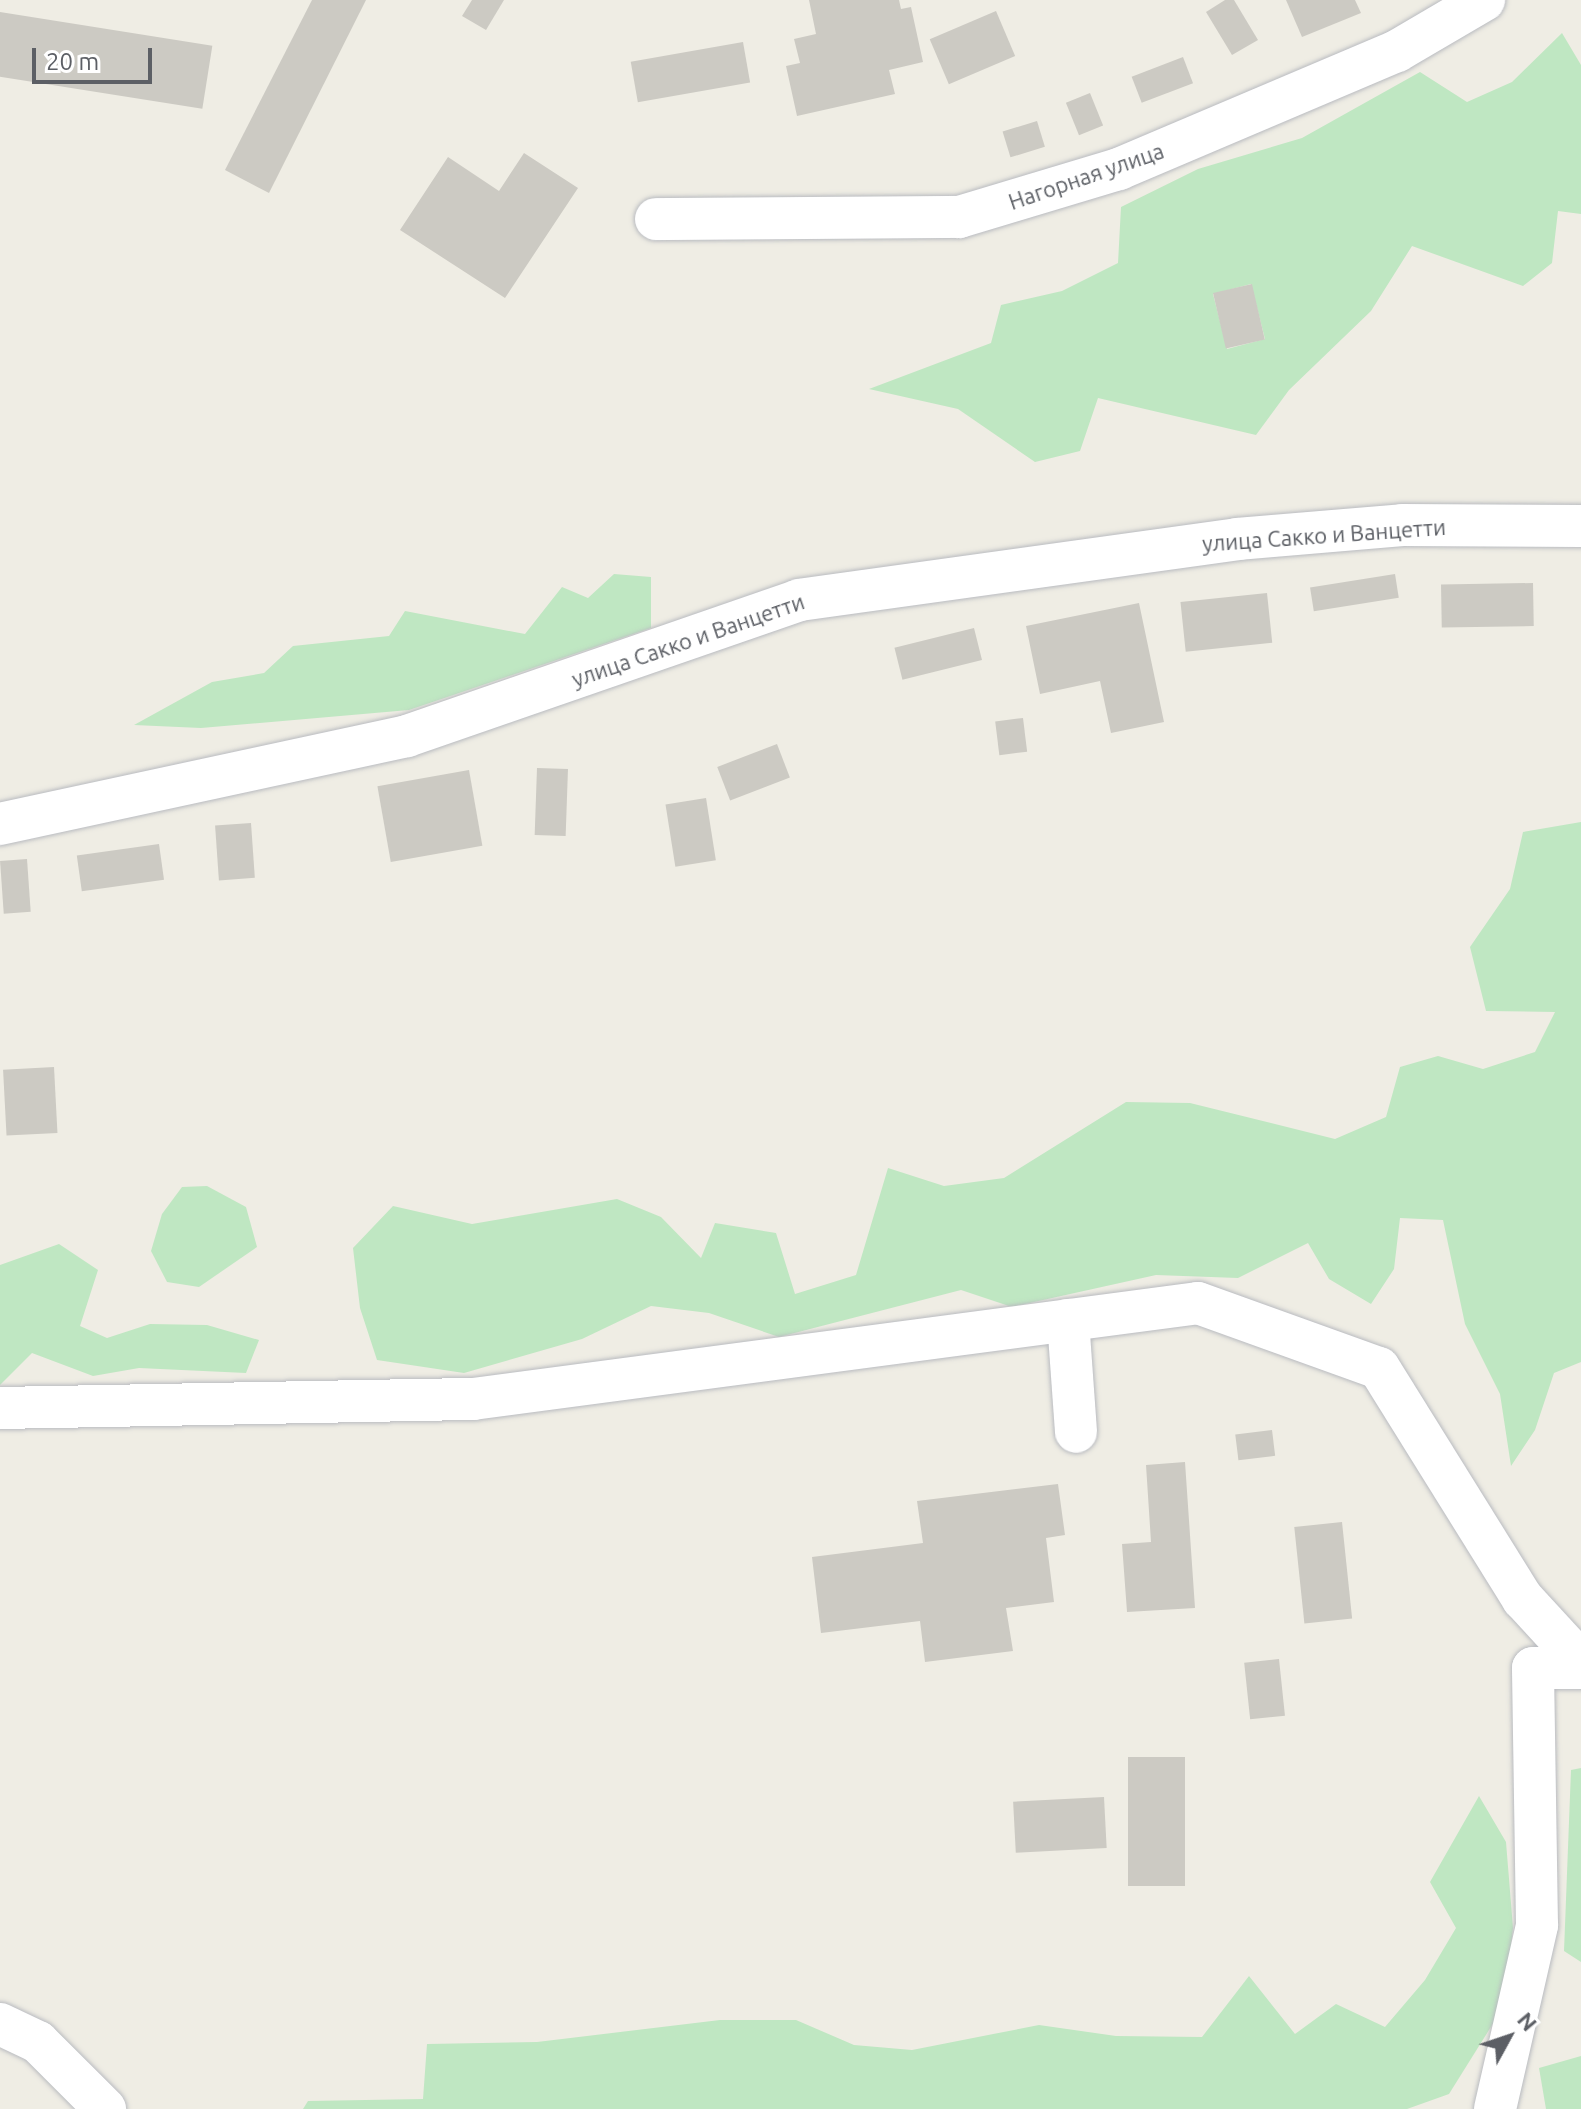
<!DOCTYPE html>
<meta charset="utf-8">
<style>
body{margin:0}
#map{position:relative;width:1581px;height:2109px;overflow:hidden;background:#efede4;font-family:Ubuntu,sans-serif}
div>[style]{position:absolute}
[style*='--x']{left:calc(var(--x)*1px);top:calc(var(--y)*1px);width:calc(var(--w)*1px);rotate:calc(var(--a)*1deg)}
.green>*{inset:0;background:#bfe7c2}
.building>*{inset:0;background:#cccac3;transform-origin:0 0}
.roads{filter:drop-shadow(0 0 2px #b9bbc0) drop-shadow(0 0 2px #b9bbc0)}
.minor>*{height:42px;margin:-21px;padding:0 21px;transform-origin:21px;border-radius:21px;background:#fff}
span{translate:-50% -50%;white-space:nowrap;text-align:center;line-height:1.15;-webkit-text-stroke:7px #fff;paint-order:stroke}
.street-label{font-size:22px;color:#5c5f65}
.north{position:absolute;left:1469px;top:1997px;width:80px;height:80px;-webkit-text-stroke:6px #fff;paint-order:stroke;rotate:50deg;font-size:22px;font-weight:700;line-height:32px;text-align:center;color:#5c5f65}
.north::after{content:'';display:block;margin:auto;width:28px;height:36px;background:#5c5f65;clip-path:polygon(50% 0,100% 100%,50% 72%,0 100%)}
.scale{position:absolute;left:32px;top:48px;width:120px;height:36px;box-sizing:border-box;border:4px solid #5c5f65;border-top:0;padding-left:10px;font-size:24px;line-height:28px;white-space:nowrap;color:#5c5f65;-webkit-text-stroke:6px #fff;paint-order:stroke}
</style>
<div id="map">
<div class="green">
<i style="clip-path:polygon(evenodd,1562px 33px,1581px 65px,1581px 214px,1558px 211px,1552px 263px,1523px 286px,1412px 246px,1371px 311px,1289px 390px,1256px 435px,1098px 398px,1080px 451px,1035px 462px,958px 409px,869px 389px,991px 343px,1001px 305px,1062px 291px,1118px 263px,1121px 207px,1198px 169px,1302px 138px,1420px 72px,1467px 102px,1512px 82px,1562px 33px,1251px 284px,1265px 339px,1227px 349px,1213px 294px,1251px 284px)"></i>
<i style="clip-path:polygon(614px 574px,651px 577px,651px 628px,409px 710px,201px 728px,134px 725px,212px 682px,264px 673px,293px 646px,389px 636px,405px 611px,525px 634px,562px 587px,588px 598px)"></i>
<i style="clip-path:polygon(1581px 822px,1581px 1362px,1554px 1373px,1535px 1430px,1511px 1466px,1500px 1394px,1465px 1324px,1443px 1220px,1400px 1218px,1394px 1269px,1371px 1304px,1329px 1279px,1308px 1243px,1238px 1278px,1156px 1275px,1012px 1307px,961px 1290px,779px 1337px,709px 1313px,651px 1306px,582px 1339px,464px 1373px,377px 1360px,360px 1308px,353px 1248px,393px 1206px,472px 1224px,617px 1199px,661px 1217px,701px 1258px,715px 1223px,776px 1233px,795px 1294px,856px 1275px,888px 1168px,944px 1186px,1004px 1178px,1126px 1102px,1190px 1103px,1335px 1139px,1386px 1117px,1400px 1067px,1438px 1056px,1483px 1069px,1535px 1052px,1555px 1012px,1486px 1011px,1470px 947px,1510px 889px,1523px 832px)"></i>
<i style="clip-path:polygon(207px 1186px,246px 1207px,257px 1247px,199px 1287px,167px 1282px,151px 1251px,162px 1214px,182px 1187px)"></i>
<i style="clip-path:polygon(59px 1244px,98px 1270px,80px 1326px,107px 1338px,150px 1324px,207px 1325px,259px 1340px,246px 1373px,139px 1368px,93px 1376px,32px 1353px,0 1385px,0 1265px)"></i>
<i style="clip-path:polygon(1581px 1768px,1581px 1962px,1564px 1951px,1571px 1770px)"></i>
<i style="clip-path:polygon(1479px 1796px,1506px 1842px,1513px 1928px,1504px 2006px,1449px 2094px,1407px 2109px,303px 2109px,308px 2101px,423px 2099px,427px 2044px,537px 2042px,720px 2020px,796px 2020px,854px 2045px,912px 2050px,1039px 2025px,1116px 2036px,1202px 2037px,1249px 1976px,1295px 2034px,1336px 2004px,1385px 2027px,1425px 1980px,1456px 1928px,1430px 1882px)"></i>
<i style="clip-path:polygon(1581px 2056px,1581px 2109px,1546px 2109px,1539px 2068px)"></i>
</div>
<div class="building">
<i style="clip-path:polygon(312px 0,366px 0,269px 193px,225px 170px)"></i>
<i style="clip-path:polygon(472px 0,504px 0,486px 30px,462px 16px)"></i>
<i style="clip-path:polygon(809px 0,899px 0,901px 9px,911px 7px,923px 62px,889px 70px,895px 94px,797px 116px,786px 66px,800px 63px,794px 39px,816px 34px)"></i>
<i style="clip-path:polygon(1225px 0,1234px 0,1258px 40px,1232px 55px,1206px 12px)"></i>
<i style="clip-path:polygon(1286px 0,1355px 0,1361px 13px,1302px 37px)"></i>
<i style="left:996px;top:11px;width:49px;height:72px;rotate:67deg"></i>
<i style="left:0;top:12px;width:215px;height:64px;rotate:9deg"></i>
<i style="left:743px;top:42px;width:41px;height:114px;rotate:80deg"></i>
<i style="left:1183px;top:57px;width:28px;height:55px;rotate:69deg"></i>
<i style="left:1090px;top:93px;width:35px;height:26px;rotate:68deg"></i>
<i style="left:1037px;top:121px;width:27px;height:36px;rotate:73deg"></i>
<i style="clip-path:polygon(524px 153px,578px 188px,505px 298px,400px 230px,448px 157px,499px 191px)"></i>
<i style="left:1252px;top:284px;width:57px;height:40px;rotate:77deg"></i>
<i style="left:1395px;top:574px;width:24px;height:86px;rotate:81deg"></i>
<i style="left:1533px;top:583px;width:43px;height:92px;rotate:89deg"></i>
<i style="left:1267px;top:593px;width:50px;height:87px;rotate:84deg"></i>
<i style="clip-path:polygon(1139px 603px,1164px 722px,1111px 733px,1100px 681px,1040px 694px,1026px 626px)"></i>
<i style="left:974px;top:628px;width:33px;height:82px;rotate:76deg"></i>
<i style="left:1023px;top:718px;width:34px;height:28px;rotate:83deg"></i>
<i style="left:777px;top:744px;width:36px;height:64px;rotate:69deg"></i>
<i style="left:537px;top:768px;width:31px;height:67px;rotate:2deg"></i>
<i style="left:469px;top:770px;width:77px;height:93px;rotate:80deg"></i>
<i style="left:706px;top:798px;width:63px;height:41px;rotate:81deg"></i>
<i style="left:251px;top:823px;width:55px;height:36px;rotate:86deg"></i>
<i style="left:159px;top:844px;width:36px;height:83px;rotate:82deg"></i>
<i style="left:27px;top:859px;width:53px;height:27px;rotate:86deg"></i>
<i style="left:54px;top:1067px;width:66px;height:51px;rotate:87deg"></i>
<i style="left:1272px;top:1430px;width:26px;height:37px;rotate:83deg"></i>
<i style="clip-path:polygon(1185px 1462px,1195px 1608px,1127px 1612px,1122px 1544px,1151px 1542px,1146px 1465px)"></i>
<i style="clip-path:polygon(1058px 1484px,1065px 1535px,1046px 1538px,1054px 1602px,1006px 1608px,1013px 1651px,925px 1662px,920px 1621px,821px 1633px,812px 1557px,923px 1543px,917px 1501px)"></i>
<i style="left:1342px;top:1522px;width:97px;height:48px;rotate:84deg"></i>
<i style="left:1279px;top:1659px;width:57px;height:35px;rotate:84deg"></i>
<i style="left:1128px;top:1757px;width:57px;height:129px"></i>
<i style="left:1104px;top:1797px;width:51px;height:91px;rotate:87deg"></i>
</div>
<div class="roads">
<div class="minor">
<i style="--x:656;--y:219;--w:303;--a:-0.4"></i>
<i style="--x:959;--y:217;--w:167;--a:-16.7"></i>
<i style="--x:1119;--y:169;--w:302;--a:-23"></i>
<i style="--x:1397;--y:51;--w:101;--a:-30.4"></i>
<i style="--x:0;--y:824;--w:416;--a:-12.2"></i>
<i style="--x:407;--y:736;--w:415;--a:-19.1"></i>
<i style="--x:799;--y:600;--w:442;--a:-7.9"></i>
<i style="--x:1237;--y:539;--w:166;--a:-4.8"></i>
<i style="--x:1402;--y:525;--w:179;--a:0.3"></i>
<i style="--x:1068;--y:1320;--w:112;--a:85.9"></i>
<i style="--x:0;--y:1408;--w:473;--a:-1.1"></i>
<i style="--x:473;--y:1399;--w:731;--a:-7.54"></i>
<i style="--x:1198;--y:1303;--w:192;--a:19.8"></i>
<i style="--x:1379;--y:1368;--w:272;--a:58.1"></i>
<i style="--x:1523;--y:1599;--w:86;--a:47.4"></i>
<i style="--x:0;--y:2024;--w:42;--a:25.3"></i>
<i style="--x:38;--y:2042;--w:95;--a:45"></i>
<i style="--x:1495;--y:2109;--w:189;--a:-77.1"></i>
<i style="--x:1537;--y:1925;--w:257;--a:-90.9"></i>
<i style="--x:1533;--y:1668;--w:48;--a:0"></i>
</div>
</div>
<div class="street-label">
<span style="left:1086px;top:176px;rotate:-19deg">Нагорная улица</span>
<span style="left:1324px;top:535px;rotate:-4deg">улица Сакко и Ванцетти</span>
<span style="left:688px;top:640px;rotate:-19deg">улица Сакко и Ванцетти</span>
</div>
<div class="north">N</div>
<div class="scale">20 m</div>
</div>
